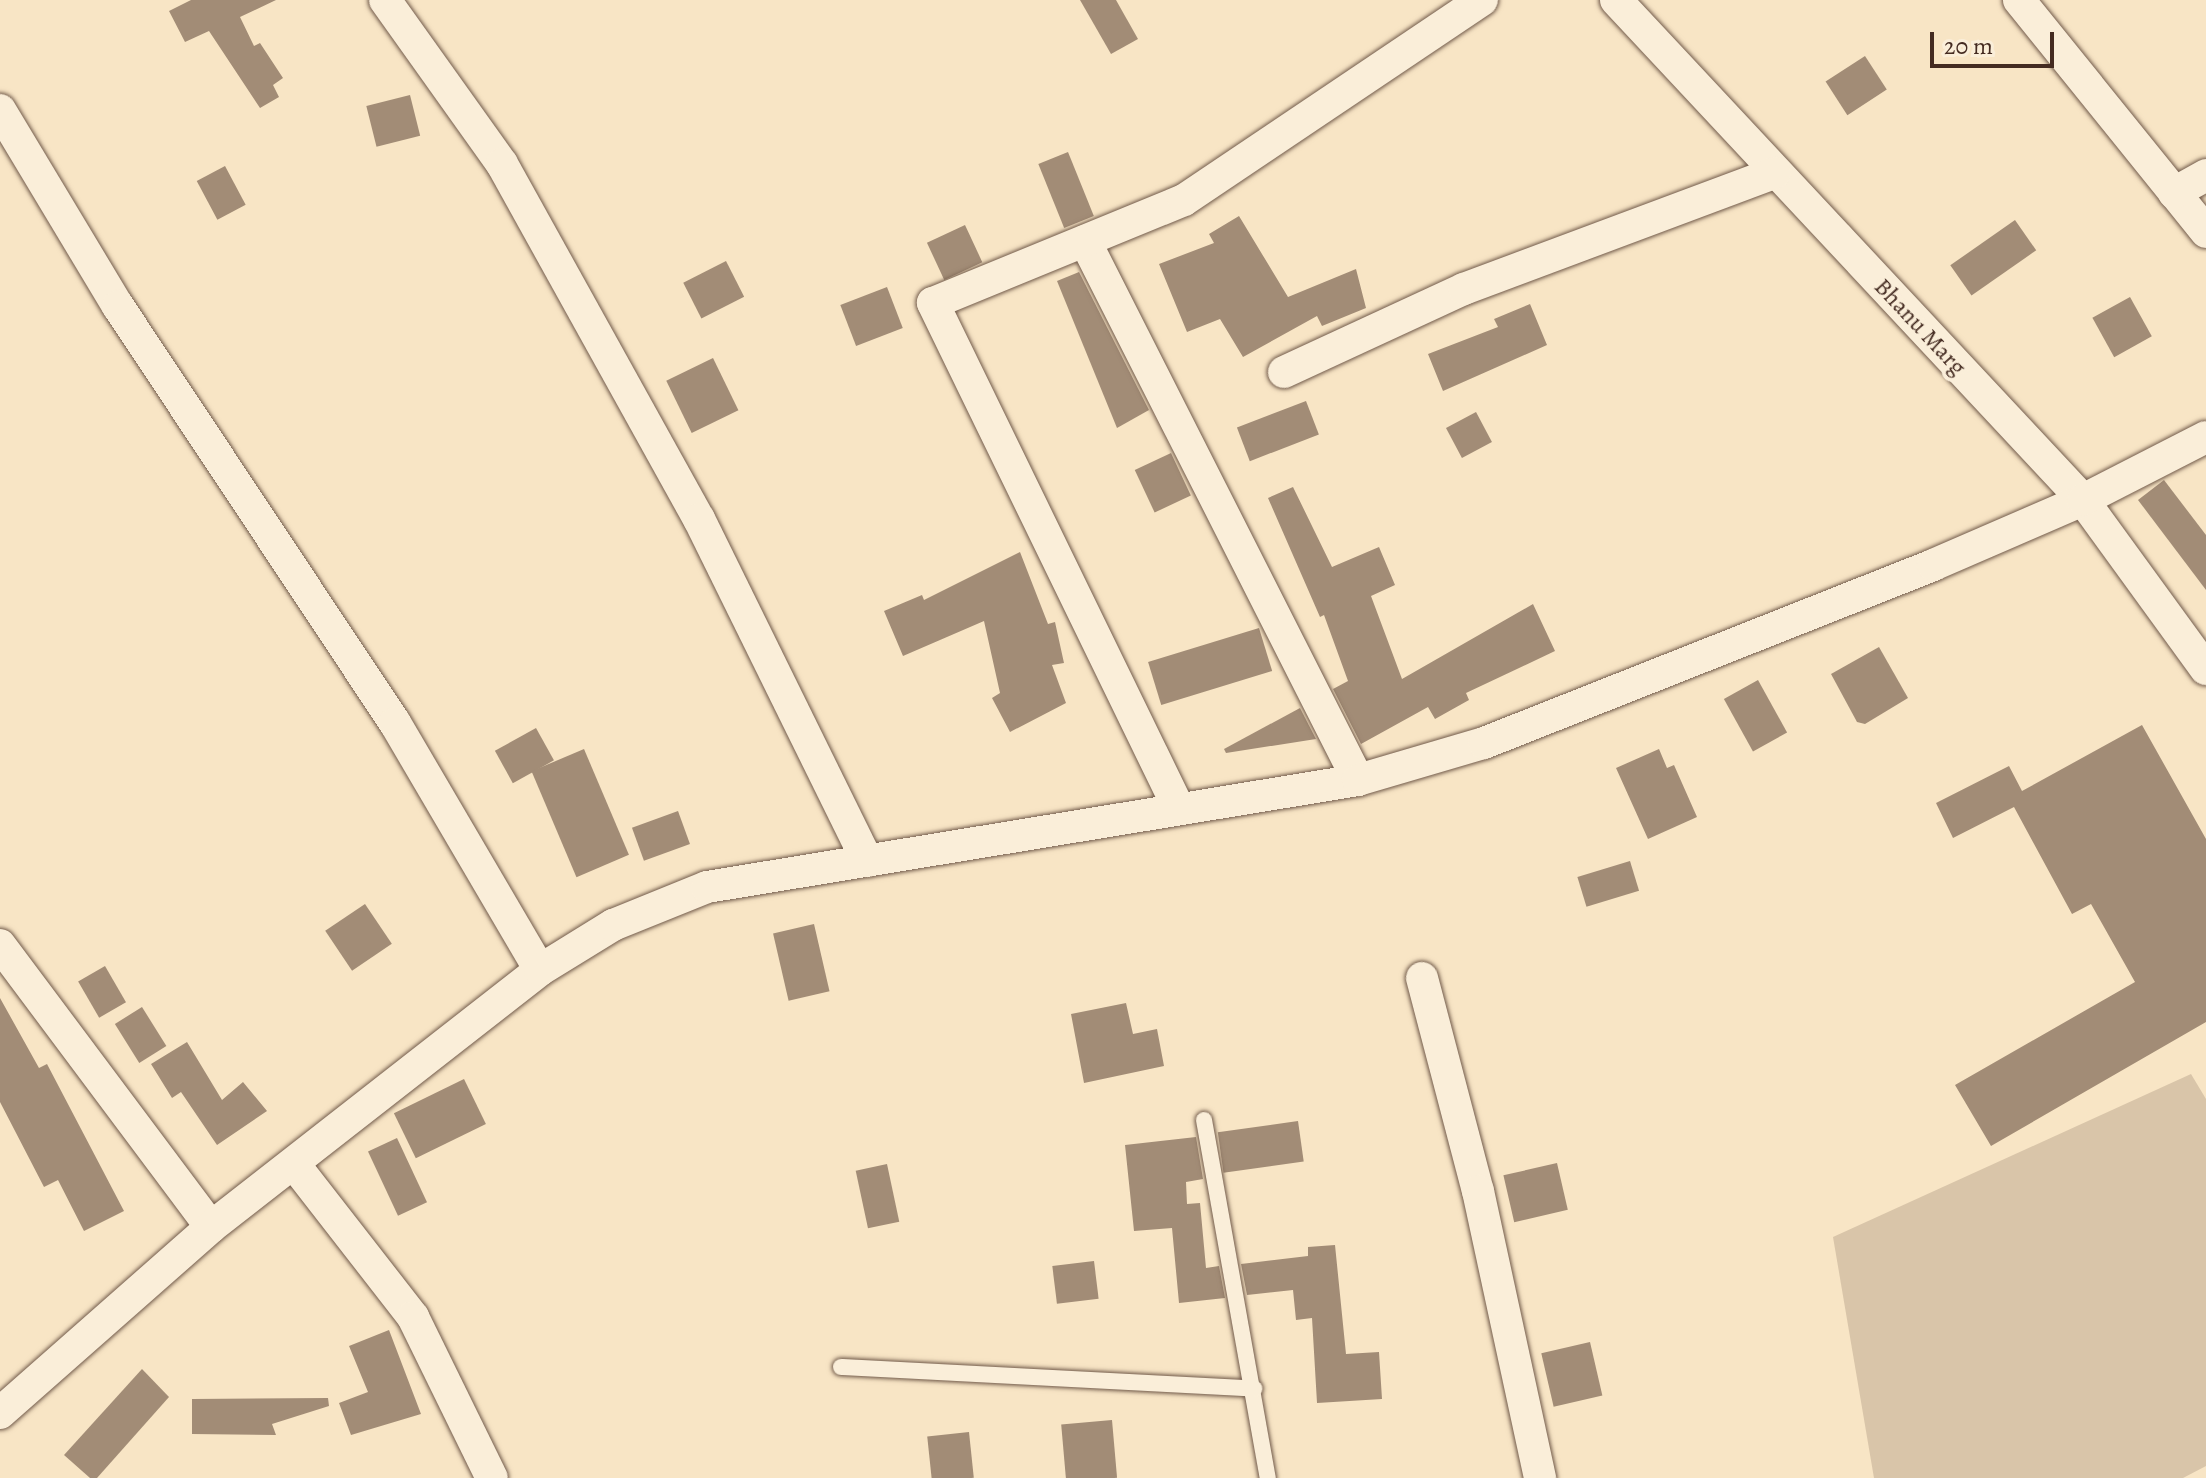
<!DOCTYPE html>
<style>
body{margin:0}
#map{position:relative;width:2206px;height:1478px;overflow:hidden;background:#f8e5c5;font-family:Alegreya,serif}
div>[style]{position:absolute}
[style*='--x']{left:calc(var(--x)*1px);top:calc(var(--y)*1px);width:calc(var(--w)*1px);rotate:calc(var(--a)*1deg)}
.green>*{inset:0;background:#d9c5a9}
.building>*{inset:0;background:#a28c76;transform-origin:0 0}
.roads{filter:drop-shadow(0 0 2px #715a4a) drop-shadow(0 0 2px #715a4a)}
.service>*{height:16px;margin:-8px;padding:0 8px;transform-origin:8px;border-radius:8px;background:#faeed9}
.minor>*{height:32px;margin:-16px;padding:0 16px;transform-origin:16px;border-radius:16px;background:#faeed9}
span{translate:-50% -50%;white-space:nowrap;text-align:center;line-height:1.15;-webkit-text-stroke:8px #faeed9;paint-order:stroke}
.street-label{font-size:24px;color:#442b21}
.scale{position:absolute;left:1930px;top:32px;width:124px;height:36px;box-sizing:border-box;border:4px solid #442b21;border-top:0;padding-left:10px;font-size:24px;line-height:28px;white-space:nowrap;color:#442b21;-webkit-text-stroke:6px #faeed9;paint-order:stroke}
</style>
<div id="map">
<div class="green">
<i style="clip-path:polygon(2191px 1074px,2206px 1099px,2206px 1466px,2183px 1478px,1874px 1478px,1833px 1237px)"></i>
</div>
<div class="building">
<i style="clip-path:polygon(191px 0,276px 0,240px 17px,254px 46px,260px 43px,283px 78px,273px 85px,279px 97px,260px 108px,209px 31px,185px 42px,169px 11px)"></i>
<i style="clip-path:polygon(1080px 0,1116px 0,1138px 39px,1111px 54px)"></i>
<i style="left:1865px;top:56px;width:40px;height:47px;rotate:57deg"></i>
<i style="left:410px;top:95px;width:42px;height:45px;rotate:76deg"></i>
<i style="left:1068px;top:152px;width:69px;height:32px;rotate:68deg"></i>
<i style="left:225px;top:166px;width:44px;height:32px;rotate:62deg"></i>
<i style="clip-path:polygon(1239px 216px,1288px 297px,1356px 269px,1366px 308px,1322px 326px,1317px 316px,1243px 357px,1220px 319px,1187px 332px,1159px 264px,1214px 243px,1209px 234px)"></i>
<i style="left:2015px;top:220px;width:37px;height:79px;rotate:55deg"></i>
<i style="left:965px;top:225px;width:41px;height:42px;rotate:65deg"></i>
<i style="left:726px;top:261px;width:40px;height:48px;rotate:63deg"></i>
<i style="clip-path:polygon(1079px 272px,1149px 410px,1117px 428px,1057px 281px)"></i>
<i style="left:887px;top:287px;width:44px;height:50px;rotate:69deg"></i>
<i style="left:2130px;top:297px;width:45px;height:43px;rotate:61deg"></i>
<i style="clip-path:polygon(1530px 304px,1547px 345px,1443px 391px,1428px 354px,1498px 327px,1494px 319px)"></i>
<i style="left:713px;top:358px;width:58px;height:52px;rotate:64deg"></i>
<i style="left:1306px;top:401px;width:36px;height:74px;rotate:69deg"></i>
<i style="left:1476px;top:412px;width:34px;height:34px;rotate:62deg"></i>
<i style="left:1171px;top:453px;width:47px;height:40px;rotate:65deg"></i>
<i style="clip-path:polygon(2164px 480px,2206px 535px,2206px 590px,2138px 500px)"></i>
<i style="clip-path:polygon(1293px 487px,1332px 567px,1379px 547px,1395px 585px,1371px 596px,1402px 679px,1533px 604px,1555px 651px,1466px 693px,1469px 700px,1435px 719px,1428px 707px,1361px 744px,1333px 689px,1348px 681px,1324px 615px,1320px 617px,1268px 498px)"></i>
<i style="clip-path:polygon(1020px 552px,1048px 624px,1055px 622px,1064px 663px,1052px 665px,1066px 703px,1010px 732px,992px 698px,1000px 693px,984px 621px,903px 656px,884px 611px,922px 595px,924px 600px)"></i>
<i style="left:1259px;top:628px;width:45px;height:116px;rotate:73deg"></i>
<i style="clip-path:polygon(1879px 647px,1908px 698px,1865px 724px,1857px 722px,1831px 674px)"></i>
<i style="left:1758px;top:680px;width:60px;height:39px;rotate:61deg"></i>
<i style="clip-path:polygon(1300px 708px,1316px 739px,1226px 753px,1224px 749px)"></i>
<i style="clip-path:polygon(2142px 725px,2206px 839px,2206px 1022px,1991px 1146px,1955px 1085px,2135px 982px,2091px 904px,2072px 914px,2014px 807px,1953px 838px,1936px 803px,2009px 766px,2022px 791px)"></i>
<i style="left:536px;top:728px;width:37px;height:47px;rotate:61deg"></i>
<i style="left:584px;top:749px;width:115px;height:57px;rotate:67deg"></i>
<i style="clip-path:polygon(1659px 749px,1667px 768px,1674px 765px,1697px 817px,1648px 839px,1616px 768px)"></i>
<i style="left:678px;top:811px;width:35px;height:49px;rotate:70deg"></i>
<i style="left:1630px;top:861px;width:31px;height:55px;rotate:73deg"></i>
<i style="left:365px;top:904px;width:48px;height:48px;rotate:56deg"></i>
<i style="left:814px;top:924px;width:69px;height:42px;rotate:77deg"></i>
<i style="left:105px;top:966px;width:42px;height:31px;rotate:60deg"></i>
<i style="clip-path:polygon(0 998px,39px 1068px,47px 1064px,124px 1211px,84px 1231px,58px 1180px,44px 1187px,0 1102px)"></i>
<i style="clip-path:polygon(1126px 1003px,1133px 1034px,1157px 1029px,1164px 1066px,1084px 1083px,1071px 1014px)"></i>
<i style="left:142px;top:1007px;width:46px;height:32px;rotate:58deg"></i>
<i style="clip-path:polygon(187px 1042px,222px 1100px,243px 1082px,267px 1111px,217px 1145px,181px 1092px,172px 1098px,151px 1064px)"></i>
<i style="left:464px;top:1079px;width:50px;height:78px;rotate:64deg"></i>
<i style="left:1298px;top:1121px;width:41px;height:81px;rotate:82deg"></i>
<i style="clip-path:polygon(1196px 1137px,1203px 1179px,1186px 1182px,1187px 1204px,1200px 1203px,1206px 1268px,1219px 1266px,1225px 1298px,1179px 1303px,1172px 1228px,1134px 1231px,1125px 1145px)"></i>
<i style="left:397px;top:1138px;width:71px;height:32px;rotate:65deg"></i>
<i style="left:1557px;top:1163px;width:48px;height:55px;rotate:77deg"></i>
<i style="left:887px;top:1164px;width:59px;height:32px;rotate:78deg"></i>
<i style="clip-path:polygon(1335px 1245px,1346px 1354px,1379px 1352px,1382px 1399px,1317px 1403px,1312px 1318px,1296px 1320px,1293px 1290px,1247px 1295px,1241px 1264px,1308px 1256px,1308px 1247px)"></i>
<i style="left:1094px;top:1261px;width:38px;height:42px;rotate:83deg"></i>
<i style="clip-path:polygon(389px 1330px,421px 1414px,351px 1435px,339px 1403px,368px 1392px,349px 1346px)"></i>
<i style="left:1590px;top:1342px;width:55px;height:50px;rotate:77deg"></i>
<i style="clip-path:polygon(142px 1369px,169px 1397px,97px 1478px,90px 1478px,64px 1455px)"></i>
<i style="clip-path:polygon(328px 1398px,329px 1406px,272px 1424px,276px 1435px,192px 1434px,192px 1399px)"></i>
<i style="left:1112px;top:1420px;width:58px;height:51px;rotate:85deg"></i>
<i style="left:969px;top:1432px;width:46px;height:42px;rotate:84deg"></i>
</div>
<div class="roads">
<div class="service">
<i style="--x:1204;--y:1120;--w:364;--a:79.9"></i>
<i style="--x:841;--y:1367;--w:414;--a:3"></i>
</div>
<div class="minor">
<i style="--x:385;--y:0;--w:201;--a:54.5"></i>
<i style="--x:502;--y:164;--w:406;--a:61"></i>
<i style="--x:699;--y:519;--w:381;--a:63.8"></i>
<i style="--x:1616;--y:0;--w:684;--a:46.95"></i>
<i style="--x:2083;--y:500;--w:209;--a:54"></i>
<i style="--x:2019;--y:0;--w:298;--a:51.1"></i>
<i style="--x:0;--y:110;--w:229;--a:59"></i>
<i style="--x:118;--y:306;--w:501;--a:56.41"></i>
<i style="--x:395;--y:723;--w:286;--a:59.6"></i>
<i style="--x:2174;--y:193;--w:37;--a:-29"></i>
<i style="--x:1085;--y:241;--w:604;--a:63.14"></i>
<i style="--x:1284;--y:372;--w:198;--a:-24.8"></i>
<i style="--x:1464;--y:289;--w:332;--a:-20.5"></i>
<i style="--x:1179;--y:809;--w:563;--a:-115.93"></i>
<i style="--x:933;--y:303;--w:271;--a:-22.3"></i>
<i style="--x:1184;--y:200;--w:359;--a:-33.9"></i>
<i style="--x:0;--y:945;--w:352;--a:53.2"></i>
<i style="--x:1422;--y:978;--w:220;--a:75.3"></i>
<i style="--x:1478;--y:1191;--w:294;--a:77.8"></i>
<i style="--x:294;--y:1164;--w:194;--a:52.1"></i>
<i style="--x:413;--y:1317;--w:179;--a:63.9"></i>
<i style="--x:0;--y:1413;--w:281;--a:-41.4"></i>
<i style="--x:211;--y:1227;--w:417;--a:-38"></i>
<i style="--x:540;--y:970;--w:86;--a:-31.7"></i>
<i style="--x:613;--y:925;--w:101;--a:-22"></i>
<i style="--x:707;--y:887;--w:660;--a:-9.33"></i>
<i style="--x:1358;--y:780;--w:131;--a:-16.4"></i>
<i style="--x:1484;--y:743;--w:483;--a:-21.6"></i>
<i style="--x:1933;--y:565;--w:163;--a:-23.4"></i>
<i style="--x:2083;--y:500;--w:138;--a:-27.1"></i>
</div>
</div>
<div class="street-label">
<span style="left:1920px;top:327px;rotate:47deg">Bhanu Marg</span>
</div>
<div class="scale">20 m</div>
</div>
